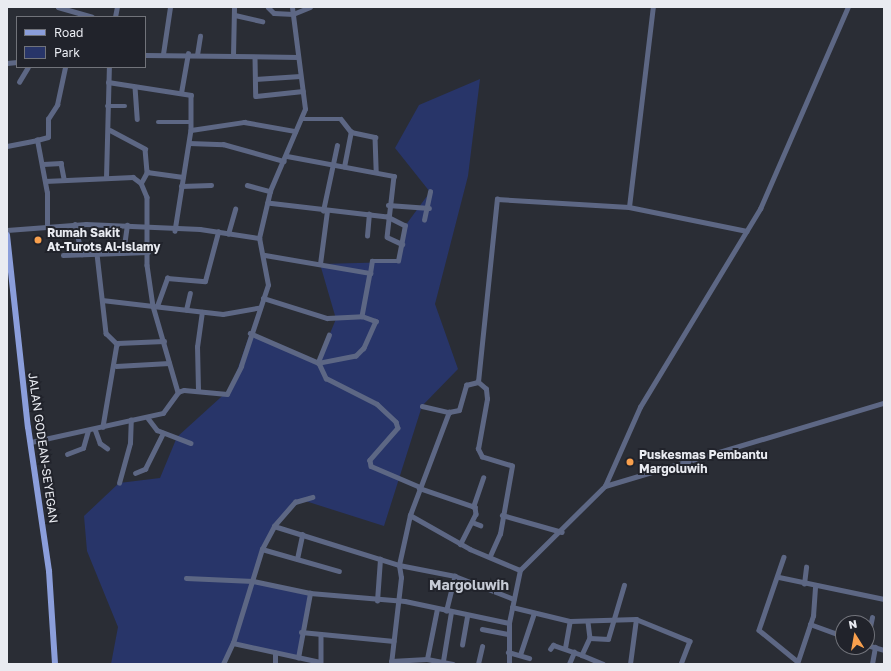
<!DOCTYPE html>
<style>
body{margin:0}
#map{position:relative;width:891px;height:671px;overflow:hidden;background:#2a2d35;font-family:"Golos Text",sans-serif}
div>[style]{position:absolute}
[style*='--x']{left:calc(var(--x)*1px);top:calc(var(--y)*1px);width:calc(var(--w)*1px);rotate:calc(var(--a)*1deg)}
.green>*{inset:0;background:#283569}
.minor>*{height:4.5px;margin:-2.25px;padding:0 2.25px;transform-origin:2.25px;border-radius:2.25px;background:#5d6784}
.major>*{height:6px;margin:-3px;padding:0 3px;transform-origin:3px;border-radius:3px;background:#8b9edb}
.dots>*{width:11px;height:11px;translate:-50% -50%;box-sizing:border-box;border:2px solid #21232b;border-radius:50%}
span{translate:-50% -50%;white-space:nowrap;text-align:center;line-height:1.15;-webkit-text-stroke:4px #21232b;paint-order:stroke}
.poi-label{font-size:12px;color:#e9ebf1;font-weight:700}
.left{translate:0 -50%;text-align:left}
.street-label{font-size:12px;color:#e9ebf1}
.quarter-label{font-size:14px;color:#c6cad5;font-weight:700}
.frame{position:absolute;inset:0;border:8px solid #e9ebf1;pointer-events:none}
.legend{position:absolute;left:16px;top:16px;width:130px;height:52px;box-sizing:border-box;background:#21232b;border:1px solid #71737a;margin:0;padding:5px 7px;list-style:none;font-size:12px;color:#e9ebf1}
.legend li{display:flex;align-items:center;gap:8px;height:20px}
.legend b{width:20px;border:1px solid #71737a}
.north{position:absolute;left:835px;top:615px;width:40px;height:40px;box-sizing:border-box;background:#21232b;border:1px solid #71737a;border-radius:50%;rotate:349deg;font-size:11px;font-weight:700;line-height:16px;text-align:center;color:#e9ebf1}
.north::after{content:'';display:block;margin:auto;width:14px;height:18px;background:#f9a04d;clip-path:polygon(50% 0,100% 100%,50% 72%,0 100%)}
</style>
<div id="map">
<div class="green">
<i style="clip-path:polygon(480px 79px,468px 176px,435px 304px,458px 369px,422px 406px,384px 526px,299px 499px,274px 526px,253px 581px,312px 593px,298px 658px,234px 644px,223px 664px,111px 664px,118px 627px,87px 551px,84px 516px,119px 483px,160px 478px,177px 437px,231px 388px,250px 333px,318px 362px,336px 319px,320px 264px,396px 262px,405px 226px,430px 192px,395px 148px,419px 105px)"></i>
</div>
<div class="minor">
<i style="--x:58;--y:7;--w:35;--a:16"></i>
<i style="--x:268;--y:7;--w:8;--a:45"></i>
<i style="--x:274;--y:13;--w:19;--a:3"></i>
<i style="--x:293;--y:14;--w:18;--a:-22"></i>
<i style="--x:235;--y:15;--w:28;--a:13"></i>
<i style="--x:115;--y:17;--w:10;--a:-79"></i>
<i style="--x:163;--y:54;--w:48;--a:-81.5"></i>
<i style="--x:145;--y:55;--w:153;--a:0.7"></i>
<i style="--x:197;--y:55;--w:19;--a:-81"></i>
<i style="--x:233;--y:56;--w:49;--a:-88.8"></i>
<i style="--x:255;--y:57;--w:39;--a:89"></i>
<i style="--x:256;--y:96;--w:47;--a:-6.1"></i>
<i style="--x:7;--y:63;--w:10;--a:-6"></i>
<i style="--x:255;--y:79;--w:45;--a:-3.8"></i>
<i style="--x:19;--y:82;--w:17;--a:-59"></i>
<i style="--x:108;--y:82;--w:84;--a:8.9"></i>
<i style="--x:191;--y:95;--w:35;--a:90"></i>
<i style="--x:191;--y:130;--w:102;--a:99"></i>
<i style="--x:135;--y:87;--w:32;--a:86"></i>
<i style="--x:181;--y:93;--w:40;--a:-80"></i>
<i style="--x:107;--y:106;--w:18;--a:0"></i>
<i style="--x:302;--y:119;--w:39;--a:0"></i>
<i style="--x:341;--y:119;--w:16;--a:52"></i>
<i style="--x:351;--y:132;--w:25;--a:12"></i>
<i style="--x:375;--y:137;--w:35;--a:88"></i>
<i style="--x:158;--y:122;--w:33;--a:0"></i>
<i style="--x:110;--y:130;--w:40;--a:28"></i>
<i style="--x:145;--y:149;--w:23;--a:85"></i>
<i style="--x:147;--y:172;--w:36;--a:8"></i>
<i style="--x:191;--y:130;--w:54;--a:-8.6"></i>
<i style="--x:244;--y:122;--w:52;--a:10"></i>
<i style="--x:189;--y:143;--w:34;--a:2"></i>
<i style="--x:223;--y:144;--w:63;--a:15.6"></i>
<i style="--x:7;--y:146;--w:31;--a:-11"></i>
<i style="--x:287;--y:156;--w:109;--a:10.6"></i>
<i style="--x:394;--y:176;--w:61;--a:96.5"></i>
<i style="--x:387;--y:237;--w:17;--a:25"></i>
<i style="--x:43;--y:164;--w:18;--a:-3"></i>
<i style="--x:61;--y:163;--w:16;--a:79"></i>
<i style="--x:344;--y:167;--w:36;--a:-79"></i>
<i style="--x:106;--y:178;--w:111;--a:-88.5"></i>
<i style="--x:45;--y:181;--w:88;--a:-2.6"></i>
<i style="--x:133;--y:177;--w:10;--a:37"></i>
<i style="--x:141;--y:183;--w:15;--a:67"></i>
<i style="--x:147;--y:197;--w:68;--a:90"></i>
<i style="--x:147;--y:265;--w:41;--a:81.7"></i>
<i style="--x:153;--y:306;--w:70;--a:6.5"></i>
<i style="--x:223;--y:314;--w:36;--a:-10"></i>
<i style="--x:141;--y:183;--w:13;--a:-61"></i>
<i style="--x:247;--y:185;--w:24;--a:15"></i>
<i style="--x:181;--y:186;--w:30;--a:-2"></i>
<i style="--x:388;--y:205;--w:41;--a:4.2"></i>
<i style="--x:629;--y:207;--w:201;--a:-83.2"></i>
<i style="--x:323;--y:211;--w:67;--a:-78"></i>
<i style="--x:424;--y:220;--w:29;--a:-78"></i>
<i style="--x:75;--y:224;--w:31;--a:77"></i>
<i style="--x:47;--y:225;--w:32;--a:-90"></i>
<i style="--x:47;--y:193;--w:54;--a:-100.7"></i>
<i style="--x:37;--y:140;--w:11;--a:-15"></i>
<i style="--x:48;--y:137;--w:18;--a:-90"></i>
<i style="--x:48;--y:119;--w:17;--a:-57"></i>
<i style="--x:57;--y:105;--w:39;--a:-78"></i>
<i style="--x:7;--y:230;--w:79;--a:-4.3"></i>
<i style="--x:86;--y:224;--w:114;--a:2.5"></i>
<i style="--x:200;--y:229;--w:60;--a:8.7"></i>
<i style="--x:259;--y:238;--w:48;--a:-76.8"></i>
<i style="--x:270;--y:191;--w:89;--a:-66.9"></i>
<i style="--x:305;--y:109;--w:103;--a:-97.3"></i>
<i style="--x:228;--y:234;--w:26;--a:-74"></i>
<i style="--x:367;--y:236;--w:22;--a:-85"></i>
<i style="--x:123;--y:253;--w:28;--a:-82"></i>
<i style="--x:97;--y:254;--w:80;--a:83.5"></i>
<i style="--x:106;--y:333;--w:16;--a:45"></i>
<i style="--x:117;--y:344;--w:84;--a:99.6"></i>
<i style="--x:63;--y:255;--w:85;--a:-2"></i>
<i style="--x:265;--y:255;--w:107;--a:9.7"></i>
<i style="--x:370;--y:273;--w:12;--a:-81"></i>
<i style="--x:372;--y:261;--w:26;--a:0"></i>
<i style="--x:398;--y:261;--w:36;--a:-79"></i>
<i style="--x:405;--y:226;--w:20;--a:-153"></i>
<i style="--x:387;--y:217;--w:120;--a:-173.3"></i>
<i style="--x:320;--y:264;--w:53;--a:-82.5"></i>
<i style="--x:370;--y:273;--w:44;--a:100.5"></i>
<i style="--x:362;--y:316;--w:15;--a:20"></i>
<i style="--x:376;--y:321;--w:30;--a:114"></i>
<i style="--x:364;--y:348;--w:11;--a:135"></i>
<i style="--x:356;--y:356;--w:38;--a:169"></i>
<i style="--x:319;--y:363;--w:17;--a:65"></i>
<i style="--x:326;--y:378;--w:57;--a:27"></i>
<i style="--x:377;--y:404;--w:26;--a:43"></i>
<i style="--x:396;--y:422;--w:6;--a:72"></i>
<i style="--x:398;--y:428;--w:43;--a:131.2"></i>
<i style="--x:370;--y:460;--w:6;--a:81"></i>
<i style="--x:371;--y:466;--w:53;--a:23.2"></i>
<i style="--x:263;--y:298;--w:67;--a:17.4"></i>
<i style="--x:327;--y:318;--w:35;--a:-3"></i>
<i style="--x:102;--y:300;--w:51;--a:6.7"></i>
<i style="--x:153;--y:306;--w:90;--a:73.8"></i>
<i style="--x:157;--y:306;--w:30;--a:-70"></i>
<i style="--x:167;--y:278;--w:38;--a:5"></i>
<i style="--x:205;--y:281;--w:51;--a:-75.1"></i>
<i style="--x:186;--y:310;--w:17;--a:-77"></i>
<i style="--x:250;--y:333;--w:75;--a:23.5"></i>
<i style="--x:117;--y:343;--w:47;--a:-2.4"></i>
<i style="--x:318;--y:362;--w:29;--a:-68"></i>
<i style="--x:116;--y:366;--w:53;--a:-3.2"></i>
<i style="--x:198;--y:390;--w:43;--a:-91.3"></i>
<i style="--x:197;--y:347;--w:35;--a:-82"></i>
<i style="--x:422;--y:406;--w:28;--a:13"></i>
<i style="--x:148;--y:418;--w:15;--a:53"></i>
<i style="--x:157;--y:430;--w:36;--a:21"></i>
<i style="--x:95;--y:429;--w:15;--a:70"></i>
<i style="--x:100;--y:443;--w:9;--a:36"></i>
<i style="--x:31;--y:442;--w:135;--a:-12.4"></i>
<i style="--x:163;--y:413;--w:26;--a:-54"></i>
<i style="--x:178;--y:392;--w:6;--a:-18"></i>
<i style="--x:184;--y:390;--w:43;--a:5.3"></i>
<i style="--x:227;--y:394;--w:31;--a:-63"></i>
<i style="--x:241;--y:366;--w:85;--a:-71.6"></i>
<i style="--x:268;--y:285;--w:48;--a:-100.8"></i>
<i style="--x:67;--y:454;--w:17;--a:-21"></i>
<i style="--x:83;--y:448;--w:18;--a:-74"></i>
<i style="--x:135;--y:473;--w:11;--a:-22"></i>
<i style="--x:145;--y:469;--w:40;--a:-63.4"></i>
<i style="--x:119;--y:483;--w:41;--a:-74.6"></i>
<i style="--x:130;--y:443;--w:23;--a:-88"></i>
<i style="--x:605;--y:486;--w:291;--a:-16.6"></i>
<i style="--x:419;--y:488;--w:59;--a:18.7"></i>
<i style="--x:475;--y:507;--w:7;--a:82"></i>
<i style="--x:476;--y:514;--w:34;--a:117"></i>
<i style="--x:473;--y:507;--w:31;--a:-71"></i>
<i style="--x:410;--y:515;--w:110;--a:-69.3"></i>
<i style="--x:449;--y:412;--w:10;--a:-11"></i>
<i style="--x:459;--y:410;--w:26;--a:-74"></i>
<i style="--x:466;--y:385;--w:12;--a:-14"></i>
<i style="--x:502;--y:515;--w:62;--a:15.8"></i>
<i style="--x:472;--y:522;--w:9;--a:21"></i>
<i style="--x:274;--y:526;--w:32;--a:-49"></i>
<i style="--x:295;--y:502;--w:18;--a:-16"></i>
<i style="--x:262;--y:549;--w:80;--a:15.9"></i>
<i style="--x:490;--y:556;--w:24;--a:-66"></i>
<i style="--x:500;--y:534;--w:69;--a:-80"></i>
<i style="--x:512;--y:466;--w:31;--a:-163"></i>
<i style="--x:482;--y:457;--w:9;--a:-117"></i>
<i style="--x:478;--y:449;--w:51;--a:-79.8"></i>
<i style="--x:487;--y:399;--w:10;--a:-96"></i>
<i style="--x:486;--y:389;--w:11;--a:-139"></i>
<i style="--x:478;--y:382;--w:184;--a:-84.1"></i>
<i style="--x:497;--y:199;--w:132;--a:3.5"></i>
<i style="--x:629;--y:207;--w:120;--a:11.5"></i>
<i style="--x:784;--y:557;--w:77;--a:108.9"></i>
<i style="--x:759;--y:630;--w:49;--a:39.2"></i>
<i style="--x:297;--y:559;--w:25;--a:-78"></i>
<i style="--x:779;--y:577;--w:107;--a:11.8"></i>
<i style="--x:186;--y:578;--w:67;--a:2.6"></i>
<i style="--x:253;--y:581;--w:58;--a:11.9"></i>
<i style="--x:804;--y:584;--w:17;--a:-83"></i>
<i style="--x:377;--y:601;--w:42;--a:-85.9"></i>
<i style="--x:512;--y:607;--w:60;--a:13.6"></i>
<i style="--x:570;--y:621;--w:66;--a:-1.7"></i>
<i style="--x:636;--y:619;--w:58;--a:22.2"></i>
<i style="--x:690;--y:641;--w:25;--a:111"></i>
<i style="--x:446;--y:611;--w:36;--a:-76"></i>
<i style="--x:588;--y:622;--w:16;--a:83"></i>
<i style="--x:590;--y:638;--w:19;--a:115"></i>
<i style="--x:582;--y:655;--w:23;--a:23"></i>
<i style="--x:810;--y:624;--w:35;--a:20"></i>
<i style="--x:482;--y:629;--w:26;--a:11"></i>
<i style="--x:301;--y:632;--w:93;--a:5.5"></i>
<i style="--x:321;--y:634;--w:30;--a:90"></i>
<i style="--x:590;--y:638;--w:18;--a:3"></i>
<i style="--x:608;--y:639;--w:56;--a:-73.5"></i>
<i style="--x:867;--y:641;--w:24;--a:-78"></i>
<i style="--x:233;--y:643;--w:89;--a:12.3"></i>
<i style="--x:462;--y:645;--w:29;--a:-80"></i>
<i style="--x:867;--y:645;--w:18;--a:16"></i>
<i style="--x:565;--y:648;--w:27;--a:-80"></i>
<i style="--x:550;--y:649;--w:5;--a:-53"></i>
<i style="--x:553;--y:645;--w:31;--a:19"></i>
<i style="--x:508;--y:652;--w:22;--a:16"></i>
<i style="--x:520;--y:655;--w:44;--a:-71.6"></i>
<i style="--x:298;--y:658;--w:66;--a:-79.5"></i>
<i style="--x:310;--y:593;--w:95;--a:4.8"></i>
<i style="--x:405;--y:601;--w:106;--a:11.9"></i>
<i style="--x:427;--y:659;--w:51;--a:-78.7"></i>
<i style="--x:391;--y:661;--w:36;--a:-3"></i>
<i style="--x:427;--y:659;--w:26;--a:11"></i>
<i style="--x:443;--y:661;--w:50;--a:-80.7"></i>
<i style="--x:223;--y:664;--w:23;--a:-65"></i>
<i style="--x:233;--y:643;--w:98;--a:-72.9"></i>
<i style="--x:262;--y:549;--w:26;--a:-62"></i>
<i style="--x:274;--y:526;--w:131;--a:17.3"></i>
<i style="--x:399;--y:565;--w:57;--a:11.1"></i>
<i style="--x:455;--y:576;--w:63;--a:21.3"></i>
<i style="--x:275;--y:664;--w:11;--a:-90"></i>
<i style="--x:391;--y:664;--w:87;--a:-83.4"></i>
<i style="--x:401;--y:578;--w:13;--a:-99"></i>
<i style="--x:399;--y:565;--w:51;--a:-77.6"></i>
<i style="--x:410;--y:515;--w:69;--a:29.5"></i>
<i style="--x:470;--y:549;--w:54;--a:22.8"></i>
<i style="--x:478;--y:664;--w:18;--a:-77"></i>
<i style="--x:509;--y:664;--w:41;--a:-90"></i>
<i style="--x:509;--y:623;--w:54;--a:-78.3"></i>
<i style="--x:520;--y:570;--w:120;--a:-44.7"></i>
<i style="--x:605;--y:486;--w:86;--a:-66.1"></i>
<i style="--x:640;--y:407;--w:232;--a:-58.8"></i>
<i style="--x:760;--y:209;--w:220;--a:-66.5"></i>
<i style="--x:569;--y:664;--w:13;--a:-67"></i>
<i style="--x:630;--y:664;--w:45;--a:-82.4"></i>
<i style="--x:797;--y:664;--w:51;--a:-71.6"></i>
<i style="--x:813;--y:616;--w:29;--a:-86"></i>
<i style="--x:872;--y:664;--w:17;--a:-80"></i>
</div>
<div class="major">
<i style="--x:7;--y:235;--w:193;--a:83.8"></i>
<i style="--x:28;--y:427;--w:146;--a:81.7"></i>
<i style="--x:49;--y:571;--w:93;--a:86.3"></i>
</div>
<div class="dots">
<i style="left:38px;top:240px;background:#f9a04d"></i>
<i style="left:630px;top:462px;background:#f9a04d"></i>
</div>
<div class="poi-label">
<span class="left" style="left:47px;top:240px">Rumah Sakit<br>At-Turots Al-Islamy</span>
<span class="left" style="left:639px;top:462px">Puskesmas Pembantu<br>Margoluwih</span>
</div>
<div class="street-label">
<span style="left:43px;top:448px;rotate:82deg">JALAN GODEAN-SEYEGAN</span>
</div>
<div class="quarter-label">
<span style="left:469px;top:585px">Margoluwih</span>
</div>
<div class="frame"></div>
<ul class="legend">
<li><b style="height:5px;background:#8b9edb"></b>Road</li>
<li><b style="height:11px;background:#283569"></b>Park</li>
</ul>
<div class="north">N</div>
</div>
